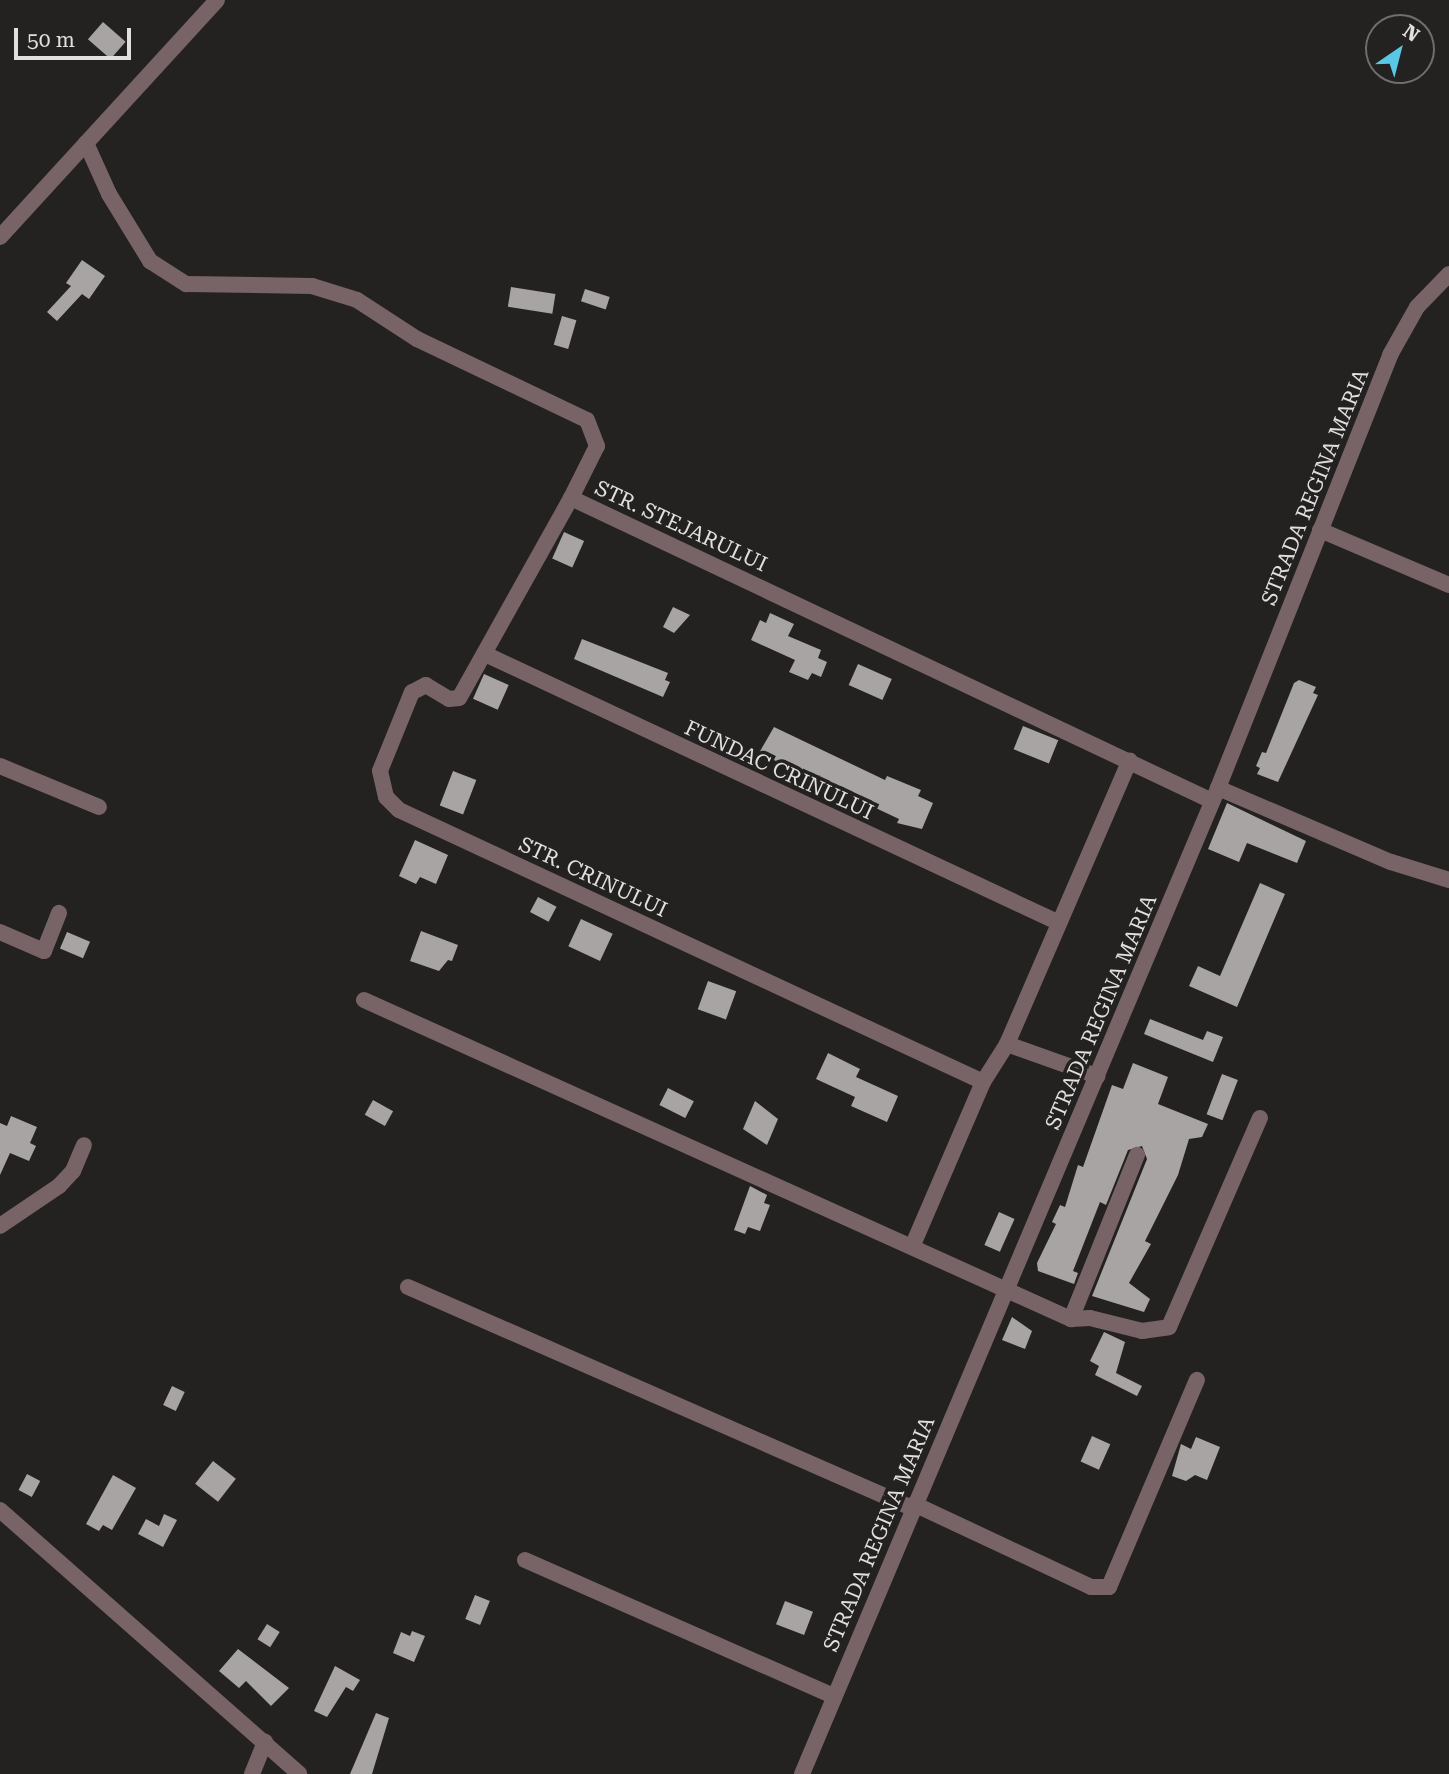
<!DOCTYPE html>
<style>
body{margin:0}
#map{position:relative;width:1449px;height:1774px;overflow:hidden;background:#242121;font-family:"Roboto Serif",serif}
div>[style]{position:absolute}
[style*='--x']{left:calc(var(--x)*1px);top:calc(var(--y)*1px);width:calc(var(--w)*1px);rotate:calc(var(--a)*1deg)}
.building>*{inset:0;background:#a8a4a4;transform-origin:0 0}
.minor>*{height:16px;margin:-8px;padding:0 8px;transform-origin:8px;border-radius:8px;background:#786367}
span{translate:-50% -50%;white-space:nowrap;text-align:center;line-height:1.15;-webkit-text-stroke:7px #242121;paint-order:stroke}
.street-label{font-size:21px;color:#e2dfe0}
.north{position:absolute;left:1365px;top:14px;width:70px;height:70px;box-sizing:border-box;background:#242121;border:2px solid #706d6d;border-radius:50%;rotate:35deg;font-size:19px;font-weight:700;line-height:28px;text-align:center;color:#e2dfe0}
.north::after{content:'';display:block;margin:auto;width:24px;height:32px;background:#58c8e4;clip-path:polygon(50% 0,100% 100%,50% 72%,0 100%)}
.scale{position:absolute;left:14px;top:28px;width:117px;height:32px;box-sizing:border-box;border:4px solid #e2dfe0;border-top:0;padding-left:9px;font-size:21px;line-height:24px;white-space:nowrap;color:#e2dfe0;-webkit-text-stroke:5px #242121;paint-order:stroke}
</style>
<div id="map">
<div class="building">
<i style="left:103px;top:22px;width:30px;height:23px;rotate:41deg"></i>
<i style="clip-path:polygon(82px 260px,105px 276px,89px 299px,82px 294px,57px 321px,47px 312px,71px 286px,66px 283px)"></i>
<i style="left:511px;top:287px;width:45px;height:20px;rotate:9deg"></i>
<i style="left:585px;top:289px;width:26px;height:13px;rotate:18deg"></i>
<i style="left:562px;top:316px;width:15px;height:30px;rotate:16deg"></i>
<i style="left:564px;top:532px;width:22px;height:29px;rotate:24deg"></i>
<i style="clip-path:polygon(673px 607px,690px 615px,674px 633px,663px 627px)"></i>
<i style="clip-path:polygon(770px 613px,794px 624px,788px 636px,821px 650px,818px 658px,827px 662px,821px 677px,812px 673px,808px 680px,789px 672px,795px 660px,751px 640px,760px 620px,766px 623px)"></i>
<i style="clip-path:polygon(582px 639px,668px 673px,665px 680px,670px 682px,663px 697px,574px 659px)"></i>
<i style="left:858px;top:664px;width:37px;height:23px;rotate:24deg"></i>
<i style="left:484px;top:674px;width:27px;height:27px;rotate:24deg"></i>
<i style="clip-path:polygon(1299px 680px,1316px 687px,1313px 693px,1318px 695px,1278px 782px,1257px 774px,1260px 768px,1256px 766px,1262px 752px,1266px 753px,1294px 683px)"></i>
<i style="left:1023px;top:726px;width:38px;height:25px;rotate:22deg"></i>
<i style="clip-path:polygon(774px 727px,885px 780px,887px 776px,921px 790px,918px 796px,933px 803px,922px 829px,897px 823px,899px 819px,759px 753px)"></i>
<i style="left:453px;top:771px;width:25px;height:37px;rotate:21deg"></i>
<i style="clip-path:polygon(1227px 803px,1306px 841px,1297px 863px,1247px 843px,1239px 862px,1208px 849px)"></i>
<i style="clip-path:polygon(415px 840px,448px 855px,436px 884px,420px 877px,416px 884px,399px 876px)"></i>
<i style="clip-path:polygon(1260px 883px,1285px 894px,1237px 1007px,1189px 986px,1198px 966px,1220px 976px)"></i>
<i style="left:538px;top:897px;width:21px;height:17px;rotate:28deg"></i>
<i style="left:581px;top:919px;width:35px;height:30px;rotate:25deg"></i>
<i style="clip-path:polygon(421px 931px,458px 945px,452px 961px,448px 960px,439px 971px,410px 961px)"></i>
<i style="left:67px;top:932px;width:25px;height:18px;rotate:23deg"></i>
<i style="left:708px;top:981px;width:30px;height:30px;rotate:20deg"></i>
<i style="clip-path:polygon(1150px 1019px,1203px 1040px,1207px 1031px,1223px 1037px,1213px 1062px,1144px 1034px)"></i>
<i style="clip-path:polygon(828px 1053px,860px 1069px,856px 1077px,898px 1096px,887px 1122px,851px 1106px,855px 1097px,816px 1079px)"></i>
<i style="clip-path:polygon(1133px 1063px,1168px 1077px,1158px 1104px,1208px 1124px,1202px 1137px,1189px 1139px,1178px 1175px,1145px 1241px,1151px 1244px,1129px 1283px,1150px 1299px,1144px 1312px,1092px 1296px,1147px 1159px,1142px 1146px,1128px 1150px,1106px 1205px,1100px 1202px,1073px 1271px,1078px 1273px,1074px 1284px,1038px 1271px,1037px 1263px,1056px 1224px,1052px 1222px,1060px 1205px,1065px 1207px,1078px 1165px,1083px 1167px,1112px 1085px,1123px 1089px)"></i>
<i style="left:1222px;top:1074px;width:17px;height:43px;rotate:21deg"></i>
<i style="left:668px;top:1088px;width:29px;height:19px;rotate:27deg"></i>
<i style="left:373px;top:1100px;width:23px;height:17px;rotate:29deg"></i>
<i style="clip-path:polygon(755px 1101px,778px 1119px,767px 1145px,743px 1129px)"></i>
<i style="clip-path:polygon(11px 1116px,37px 1127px,30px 1143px,36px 1146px,29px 1161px,10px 1153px,0 1175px,0 1123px,7px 1126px)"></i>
<i style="clip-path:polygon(750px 1186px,767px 1195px,764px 1203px,770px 1205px,760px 1231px,748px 1227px,745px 1234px,734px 1230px)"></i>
<i style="left:999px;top:1212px;width:17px;height:36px;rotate:24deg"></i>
<i style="clip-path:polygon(1012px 1317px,1032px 1331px,1025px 1349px,1002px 1340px)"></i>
<i style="clip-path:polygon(1104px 1332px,1125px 1342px,1116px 1373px,1142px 1386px,1137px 1396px,1095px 1375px,1099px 1366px,1090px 1361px)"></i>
<i style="left:172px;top:1386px;width:14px;height:21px;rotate:25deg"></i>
<i style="left:1092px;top:1436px;width:20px;height:28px;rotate:24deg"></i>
<i style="clip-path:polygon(1196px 1437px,1220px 1447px,1207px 1480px,1195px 1475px,1186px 1481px,1172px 1476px,1181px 1444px,1191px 1449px)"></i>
<i style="left:213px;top:1461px;width:29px;height:29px;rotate:38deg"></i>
<i style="left:27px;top:1474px;width:15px;height:18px;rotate:28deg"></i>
<i style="clip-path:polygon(113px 1475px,136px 1488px,112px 1530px,103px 1525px,99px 1531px,86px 1524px)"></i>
<i style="clip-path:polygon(164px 1514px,177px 1520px,163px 1547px,138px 1534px,146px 1519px,159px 1526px)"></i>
<i style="left:475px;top:1595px;width:16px;height:26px;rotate:22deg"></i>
<i style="left:785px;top:1601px;width:30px;height:25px;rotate:21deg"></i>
<i style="left:267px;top:1624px;width:15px;height:18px;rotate:32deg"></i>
<i style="clip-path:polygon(412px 1631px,425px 1636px,414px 1662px,393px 1653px,401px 1632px,410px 1636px)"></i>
<i style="clip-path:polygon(238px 1649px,289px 1688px,271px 1706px,246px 1681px,239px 1688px,219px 1671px)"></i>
<i style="clip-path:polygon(335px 1666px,360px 1680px,353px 1691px,346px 1687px,327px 1717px,314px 1711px)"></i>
<i style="clip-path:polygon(376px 1713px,389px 1718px,372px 1774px,350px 1774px)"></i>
</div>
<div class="minor">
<i style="--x:86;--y:143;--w:56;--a:65.7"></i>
<i style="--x:109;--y:194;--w:79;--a:58.5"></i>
<i style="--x:150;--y:261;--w:43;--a:32.6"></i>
<i style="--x:186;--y:284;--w:126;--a:0.9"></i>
<i style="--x:312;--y:286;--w:47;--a:17.3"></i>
<i style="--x:357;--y:300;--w:72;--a:33"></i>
<i style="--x:417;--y:339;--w:188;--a:25.5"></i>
<i style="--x:587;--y:420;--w:28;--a:69"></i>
<i style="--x:597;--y:446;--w:58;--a:116.6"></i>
<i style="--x:571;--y:498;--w:709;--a:25.3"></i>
<i style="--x:0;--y:237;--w:321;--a:-47.5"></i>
<i style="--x:571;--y:498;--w:229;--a:119.2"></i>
<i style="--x:459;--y:698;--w:10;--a:174"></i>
<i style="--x:449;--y:699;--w:27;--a:-149"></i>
<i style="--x:426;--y:685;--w:16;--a:153"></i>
<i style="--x:412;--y:692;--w:85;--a:112.1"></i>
<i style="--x:380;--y:771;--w:27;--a:77"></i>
<i style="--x:386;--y:797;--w:18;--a:45"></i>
<i style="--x:399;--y:810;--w:644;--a:24.97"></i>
<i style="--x:1320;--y:530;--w:140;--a:23.1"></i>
<i style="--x:485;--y:654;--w:632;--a:25.1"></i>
<i style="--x:0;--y:766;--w:107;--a:22.5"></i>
<i style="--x:1218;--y:788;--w:188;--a:23.2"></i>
<i style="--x:1391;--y:862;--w:61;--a:17.2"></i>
<i style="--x:0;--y:932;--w:48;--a:23.4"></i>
<i style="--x:44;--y:951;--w:41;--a:-68.5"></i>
<i style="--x:364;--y:1000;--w:776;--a:24.29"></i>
<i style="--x:1071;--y:1319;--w:177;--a:-68.1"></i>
<i style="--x:1007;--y:1044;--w:96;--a:19.6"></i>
<i style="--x:0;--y:1226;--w:71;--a:-34.1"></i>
<i style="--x:59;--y:1186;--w:21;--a:-47"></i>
<i style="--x:73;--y:1171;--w:28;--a:-67"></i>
<i style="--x:912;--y:1247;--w:180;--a:-66.7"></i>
<i style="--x:983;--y:1082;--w:45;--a:-57.7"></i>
<i style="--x:1007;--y:1044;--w:309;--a:-66.6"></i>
<i style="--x:408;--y:1287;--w:550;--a:23.68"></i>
<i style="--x:1071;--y:1319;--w:19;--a:-3"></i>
<i style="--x:1090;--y:1318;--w:54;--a:14"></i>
<i style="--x:1142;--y:1331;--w:27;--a:-8"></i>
<i style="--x:1169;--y:1327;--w:228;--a:-66.5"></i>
<i style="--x:914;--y:1504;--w:195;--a:25.1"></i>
<i style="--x:1091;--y:1587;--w:18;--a:0"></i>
<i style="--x:1109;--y:1587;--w:225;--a:-67"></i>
<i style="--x:0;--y:1510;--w:399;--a:41.4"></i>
<i style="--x:525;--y:1560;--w:338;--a:23.8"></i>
<i style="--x:252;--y:1774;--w:35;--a:-68"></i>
<i style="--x:802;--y:1774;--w:1070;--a:-67.12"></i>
<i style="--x:1218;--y:788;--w:466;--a:-68.3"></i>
<i style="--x:1390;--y:355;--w:55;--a:-60.6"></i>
<i style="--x:1417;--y:307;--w:46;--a:-45.9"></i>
</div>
<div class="street-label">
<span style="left:1315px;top:487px;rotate:-68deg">STRADA REGINA MARIA</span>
<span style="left:681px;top:526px;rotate:25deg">STR. STEJARULUI</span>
<span style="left:779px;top:770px;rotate:25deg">FUNDAC CRINULUI</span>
<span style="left:593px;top:877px;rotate:25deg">STR. CRINULUI</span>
<span style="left:1101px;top:1012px;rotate:-67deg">STRADA REGINA MARIA</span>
<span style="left:879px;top:1534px;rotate:-67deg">STRADA REGINA MARIA</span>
</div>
<div class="north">N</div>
<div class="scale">50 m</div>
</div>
